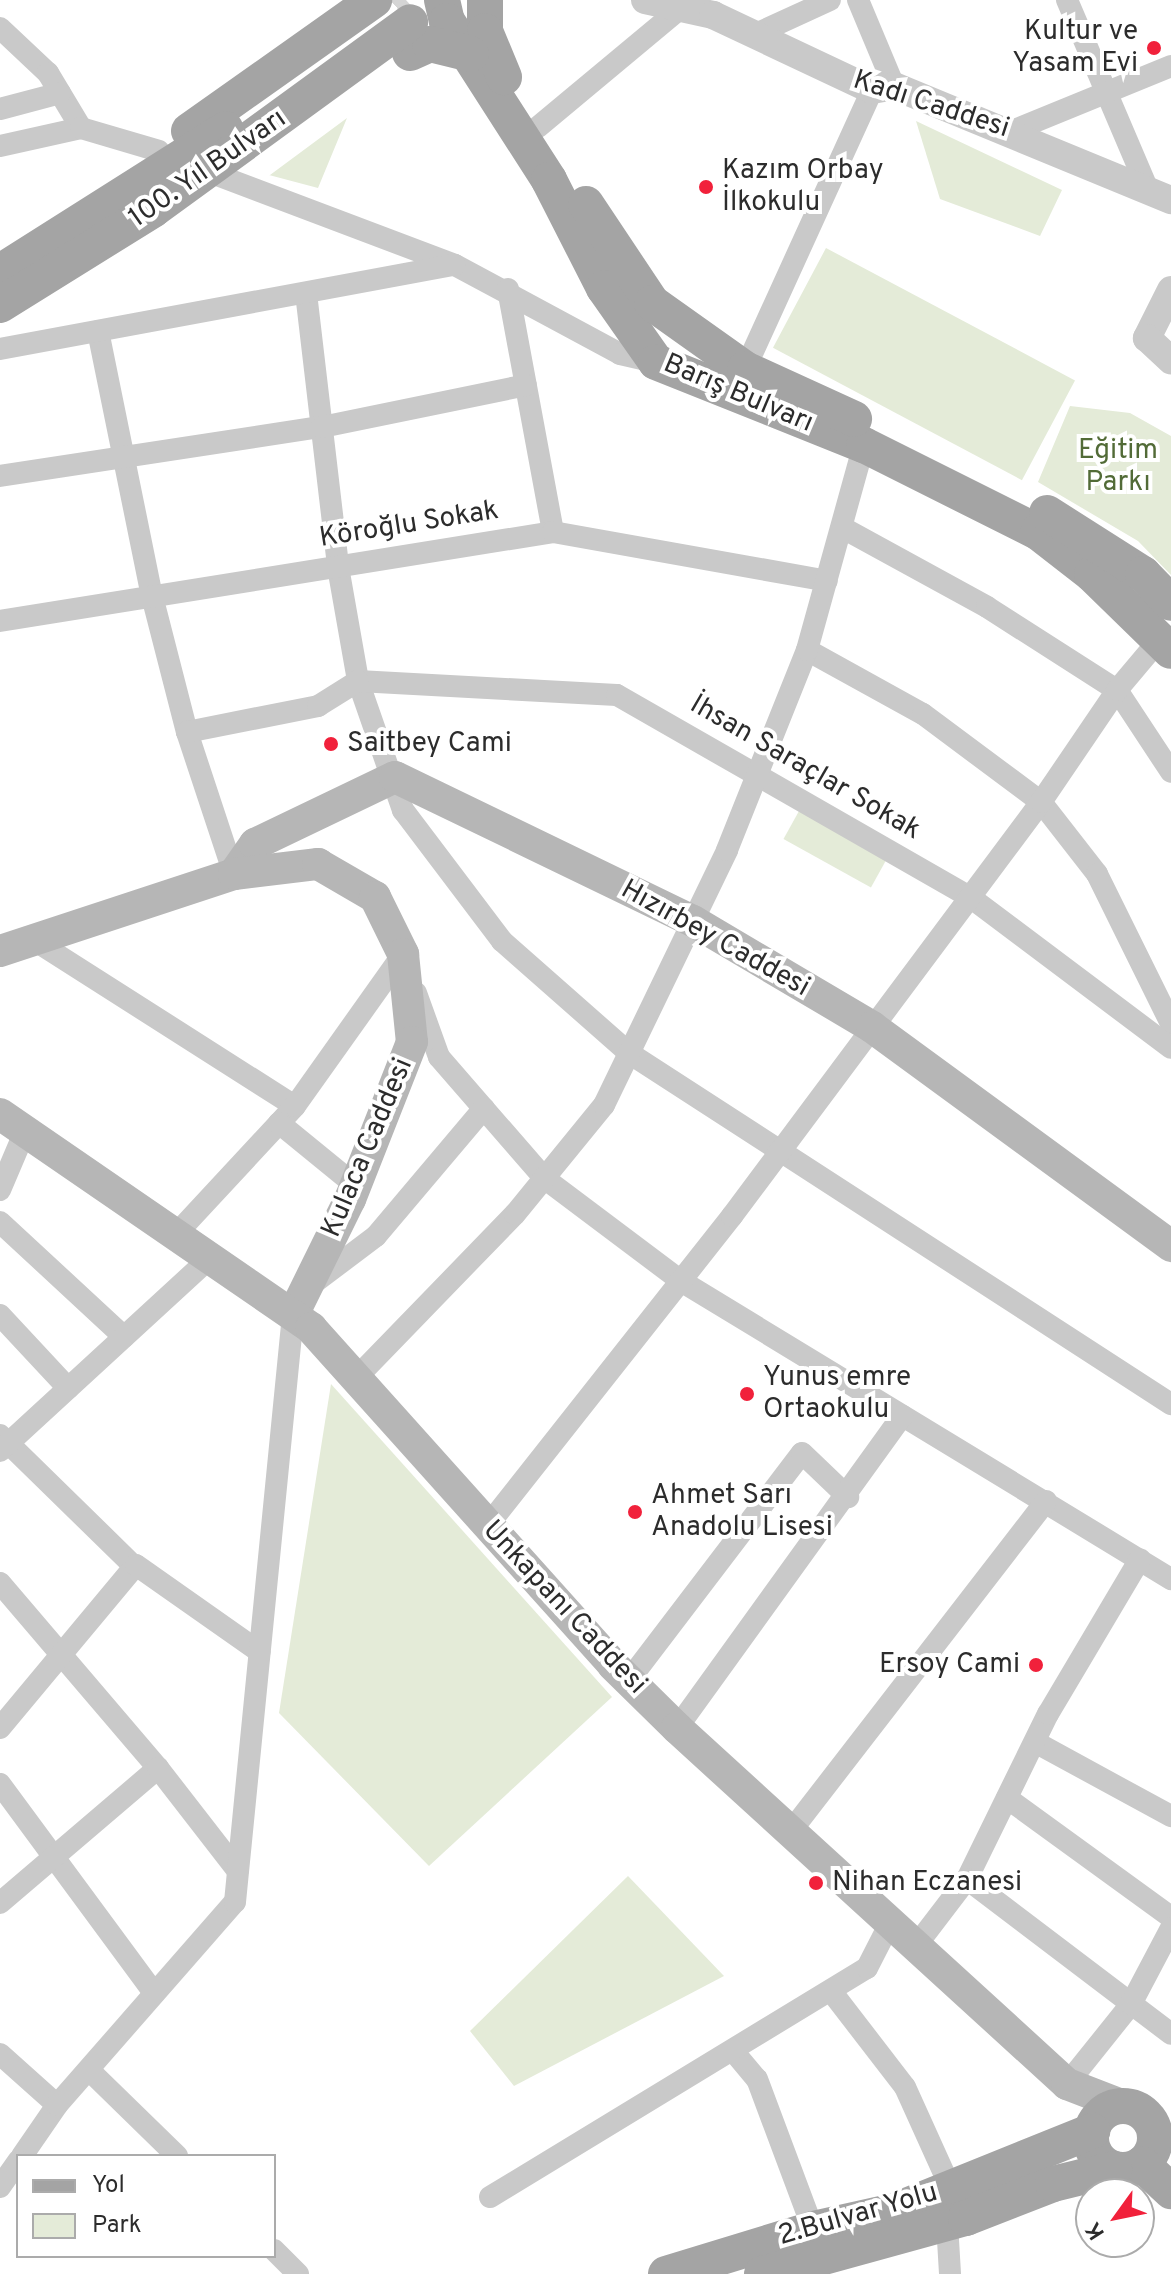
<!DOCTYPE html>
<meta charset="utf-8">
<style>
body{margin:0}
#map{position:relative;width:1171px;height:2274px;overflow:hidden;background:#fff;font-family:Overpass,sans-serif}
div>[style]{position:absolute}
[style*='--x']{left:calc(var(--x)*1px);top:calc(var(--y)*1px);width:calc(var(--w)*1px);rotate:calc(var(--a)*1deg)}
.green>*{inset:0;background:#e4ebd8;transform-origin:0 0}
.primary-tunnel>*{height:36px;margin-top:-18px;transform-origin:0;background:repeating-linear-gradient(90deg,#d5d5d5 0 36px,transparent 0 54px)}
.minor>*{height:22px;margin:-11px;padding:0 11px;transform-origin:11px;border-radius:11px;background:#c9c9c9}
.tertiary>*{height:28px;margin:-14px;padding:0 14px;transform-origin:14px;border-radius:14px;background:#c9c9c9}
.secondary>*{height:32px;margin:-16px;padding:0 16px;transform-origin:16px;border-radius:16px;background:#b6b6b6}
.primary>*{height:36px;margin:-18px;padding:0 18px;transform-origin:18px;border-radius:18px;background:#a4a4a4}
.primary>.ring{margin:-18px;padding:0;box-sizing:content-box;background:none;border:36px solid #a4a4a4;border-radius:50%}
.dots>*{width:22px;height:22px;translate:-50% -50%;box-sizing:border-box;border:4px solid #fff;border-radius:50%}
span{translate:-50% -50%;white-space:nowrap;text-align:center;line-height:1.15;-webkit-text-stroke:8px #fff;paint-order:stroke}
.poi-label{font-size:28px;color:#2c2c2c}
.right{translate:-100% -50%;text-align:right}
.left{translate:0 -50%;text-align:left}
.street-label{font-size:28px;color:#2c2c2c}
.park-label{font-size:28px;color:#526b37}
.legend{position:absolute;left:16px;top:2154px;width:260px;height:104px;box-sizing:border-box;background:#fff;border:2px solid #ababab;margin:0;padding:10px 14px;list-style:none;font-size:24px;color:#2c2c2c}
.legend li{display:flex;align-items:center;gap:16px;height:40px}
.legend b{width:40px;border:2px solid #ababab}
.north{position:absolute;left:1075px;top:2178px;width:80px;height:80px;box-sizing:border-box;background:#fff;border:2px solid #ababab;border-radius:50%;rotate:237deg;font-size:22px;font-weight:700;line-height:32px;text-align:center;color:#2c2c2c}
.north::after{content:'';display:block;margin:auto;width:28px;height:36px;background:#f1213b;clip-path:polygon(50% 0,100% 100%,50% 72%,0 100%)}
</style>
<div id="map">
<div class="green">
<i style="clip-path:polygon(347px 118px,318px 188px,269px 175px,270px 175px)"></i>
<i style="clip-path:polygon(916px 121px,1062px 190px,1040px 236px,940px 199px)"></i>
<i style="left:826px;top:248px;width:282px;height:113px;rotate:28deg"></i>
<i style="clip-path:polygon(1070px 406px,1130px 413px,1171px 436px,1171px 575px,1138px 541px,1038px 482px)"></i>
<i style="left:799px;top:811px;width:100px;height:32px;rotate:29deg"></i>
<i style="clip-path:polygon(331px 1384px,612px 1697px,429px 1866px,279px 1713px)"></i>
<i style="clip-path:polygon(628px 1876px,724px 1976px,514px 2086px,470px 2031px)"></i>
</div>
<div class="primary-tunnel">
<i style="--x:397;--y:8;--w:12;--a:-42"></i>
</div>
<div class="minor">
<i style="--x:858;--y:0;--w:93;--a:67.3"></i>
<i style="--x:1067;--y:0;--w:207;--a:66.9"></i>
<i style="--x:0;--y:28;--w:66;--a:43.2"></i>
<i style="--x:48;--y:73;--w:64;--a:59"></i>
<i style="--x:758;--y:33;--w:79;--a:-24.6"></i>
<i style="--x:0;--y:109;--w:62;--a:-14.9"></i>
<i style="--x:538;--y:127;--w:181;--a:-39.8"></i>
<i style="--x:1012;--y:131;--w:172;--a:-22.2"></i>
<i style="--x:0;--y:146;--w:83;--a:-12.5"></i>
<i style="--x:81;--y:128;--w:81;--a:16.4"></i>
<i style="--x:217;--y:175;--w:254;--a:20.7"></i>
<i style="--x:455;--y:265;--w:187;--a:28.3"></i>
<i style="--x:620;--y:354;--w:37;--a:13"></i>
<i style="--x:508;--y:289;--w:247;--a:79.5"></i>
<i style="--x:306;--y:293;--w:276;--a:83.3"></i>
<i style="--x:338;--y:567;--w:116;--a:80"></i>
<i style="--x:358;--y:681;--w:137;--a:70.8"></i>
<i style="--x:403;--y:810;--w:164;--a:52.9"></i>
<i style="--x:502;--y:941;--w:169;--a:41.4"></i>
<i style="--x:629;--y:1053;--w:646;--a:32.93"></i>
<i style="--x:98;--y:331;--w:270;--a:78.5"></i>
<i style="--x:152;--y:596;--w:140;--a:75.6"></i>
<i style="--x:187;--y:732;--w:150;--a:71.7"></i>
<i style="--x:0;--y:349;--w:462;--a:-10.5"></i>
<i style="--x:745;--y:369;--w:307;--a:-65.5"></i>
<i style="--x:0;--y:476;--w:326;--a:-8.7"></i>
<i style="--x:322;--y:427;--w:208;--a:-11.6"></i>
<i style="--x:843;--y:528;--w:164;--a:28.7"></i>
<i style="--x:987;--y:607;--w:154;--a:32.6"></i>
<i style="--x:1117;--y:690;--w:98;--a:56.6"></i>
<i style="--x:0;--y:621;--w:560;--a:-9.14"></i>
<i style="--x:553;--y:532;--w:278;--a:10.1"></i>
<i style="--x:807;--y:650;--w:132;--a:28.9"></i>
<i style="--x:923;--y:714;--w:147;--a:36.7"></i>
<i style="--x:1041;--y:802;--w:91;--a:52.1"></i>
<i style="--x:1097;--y:874;--w:167;--a:63.7"></i>
<i style="--x:358;--y:681;--w:259;--a:3.1"></i>
<i style="--x:617;--y:695;--w:407;--a:29.8"></i>
<i style="--x:970;--y:897;--w:251;--a:36.9"></i>
<i style="--x:187;--y:732;--w:134;--a:-11.2"></i>
<i style="--x:318;--y:706;--w:47;--a:-32"></i>
<i style="--x:34;--y:940;--w:309;--a:32.5"></i>
<i style="--x:295;--y:1106;--w:176;--a:132.9"></i>
<i style="--x:416;--y:993;--w:68;--a:70.2"></i>
<i style="--x:439;--y:1057;--w:160;--a:49"></i>
<i style="--x:544;--y:1178;--w:171;--a:36.9"></i>
<i style="--x:681;--y:1281;--w:574;--a:31.31"></i>
<i style="--x:295;--y:1106;--w:186;--a:-54.6"></i>
<i style="--x:279;--y:1123;--w:98;--a:39.2"></i>
<i style="--x:0;--y:1190;--w:64;--a:-67"></i>
<i style="--x:0;--y:1222;--w:169;--a:42.8"></i>
<i style="--x:311;--y:1285;--w:81;--a:-37"></i>
<i style="--x:376;--y:1236;--w:167;--a:-49.8"></i>
<i style="--x:0;--y:1315;--w:100;--a:47"></i>
<i style="--x:356;--y:1378;--w:228;--a:-45.9"></i>
<i style="--x:515;--y:1214;--w:141;--a:-50.8"></i>
<i style="--x:604;--y:1105;--w:283;--a:-64.2"></i>
<i style="--x:727;--y:850;--w:215;--a:-68.2"></i>
<i style="--x:807;--y:650;--w:213;--a:-74.5"></i>
<i style="--x:0;--y:1435;--w:189;--a:44.4"></i>
<i style="--x:0;--y:1451;--w:285;--a:-42.6"></i>
<i style="--x:488;--y:1525;--w:394;--a:-51.7"></i>
<i style="--x:732;--y:1216;--w:517;--a:-53.26"></i>
<i style="--x:1041;--y:802;--w:135;--a:-55.8"></i>
<i style="--x:1117;--y:690;--w:67;--a:-49.9"></i>
<i style="--x:0;--y:1583;--w:243;--a:49.5"></i>
<i style="--x:629;--y:1680;--w:285;--a:-52.7"></i>
<i style="--x:802;--y:1453;--w:64;--a:43.7"></i>
<i style="--x:0;--y:1728;--w:212;--a:-50.2"></i>
<i style="--x:136;--y:1565;--w:151;--a:35.1"></i>
<i style="--x:677;--y:1728;--w:385;--a:-54.2"></i>
<i style="--x:1035;--y:1742;--w:155;--a:28.6"></i>
<i style="--x:0;--y:1784;--w:260;--a:53.6"></i>
<i style="--x:1007;--y:1798;--w:203;--a:36"></i>
<i style="--x:791;--y:1831;--w:417;--a:-52.3"></i>
<i style="--x:967;--y:1879;--w:184;--a:-63.9"></i>
<i style="--x:1048;--y:1714;--w:180;--a:-59.3"></i>
<i style="--x:0;--y:1903;--w:208;--a:-40.5"></i>
<i style="--x:158;--y:1768;--w:130;--a:52.2"></i>
<i style="--x:915;--y:1947;--w:86;--a:-52.6"></i>
<i style="--x:967;--y:1879;--w:256;--a:37.2"></i>
<i style="--x:831;--y:1991;--w:121;--a:52.4"></i>
<i style="--x:905;--y:2087;--w:112;--a:65.7"></i>
<i style="--x:734;--y:2052;--w:35;--a:50"></i>
<i style="--x:757;--y:2079;--w:160;--a:69.5"></i>
<i style="--x:0;--y:2054;--w:76;--a:41.8"></i>
<i style="--x:89;--y:2070;--w:123;--a:44.3"></i>
<i style="--x:1067;--y:2084;--w:102;--a:-51.3"></i>
<i style="--x:1131;--y:2004;--w:86;--a:-62.2"></i>
<i style="--x:22;--y:2156;--w:62;--a:-55.5"></i>
<i style="--x:57;--y:2105;--w:270;--a:-48.8"></i>
<i style="--x:235;--y:1902;--w:590;--a:-84.36"></i>
<i style="--x:0;--y:2187;--w:32;--a:-55"></i>
<i style="--x:490;--y:2197;--w:441;--a:-31.3"></i>
<i style="--x:867;--y:1968;--w:51;--a:-62.9"></i>
<i style="--x:947;--y:2223;--w:51;--a:86.6"></i>
<i style="--x:274;--y:2250;--w:34;--a:45"></i>
</div>
<div class="tertiary">
<i style="--x:645;--y:0;--w:70;--a:12.4"></i>
<i style="--x:713;--y:15;--w:176;--a:25.3"></i>
<i style="--x:872;--y:90;--w:22;--a:-10"></i>
<i style="--x:894;--y:86;--w:300;--a:22.4"></i>
<i style="--x:1171;--y:290;--w:54;--a:116.6"></i>
<i style="--x:1147;--y:338;--w:33;--a:43"></i>
</div>
<div class="secondary">
<i style="--x:234;--y:874;--w:37;--a:-55"></i>
<i style="--x:255;--y:844;--w:155;--a:-25.6"></i>
<i style="--x:395;--y:777;--w:331;--a:25.8"></i>
<i style="--x:693;--y:921;--w:208;--a:30.6"></i>
<i style="--x:872;--y:1027;--w:371;--a:36.2"></i>
<i style="--x:0;--y:951;--w:246;--a:-18.2"></i>
<i style="--x:234;--y:874;--w:85;--a:-6.8"></i>
<i style="--x:318;--y:864;--w:66;--a:30.1"></i>
<i style="--x:375;--y:897;--w:64;--a:63.8"></i>
<i style="--x:403;--y:954;--w:88;--a:84.2"></i>
<i style="--x:412;--y:1042;--w:169;--a:111.5"></i>
<i style="--x:350;--y:1199;--w:129;--a:116.2"></i>
<i style="--x:0;--y:1114;--w:378;--a:34.5"></i>
<i style="--x:311;--y:1328;--w:453;--a:48.1"></i>
<i style="--x:613;--y:1665;--w:90;--a:44.5"></i>
<i style="--x:677;--y:1728;--w:528;--a:42.39"></i>
<i style="--x:1067;--y:2084;--w:61;--a:21.1"></i>
</div>
<div class="primary">
<i style="--x:442;--y:0;--w:22;--a:77"></i>
<i style="--x:447;--y:21;--w:189;--a:57.3"></i>
<i style="--x:549;--y:180;--w:121;--a:63"></i>
<i style="--x:604;--y:288;--w:90;--a:54.9"></i>
<i style="--x:656;--y:362;--w:224;--a:21.8"></i>
<i style="--x:864;--y:445;--w:195;--a:26.6"></i>
<i style="--x:1038;--y:532;--w:68;--a:37.9"></i>
<i style="--x:1092;--y:574;--w:110;--a:44.3"></i>
<i style="--x:485;--y:0;--w:31;--a:90"></i>
<i style="--x:485;--y:31;--w:50;--a:67.6"></i>
<i style="--x:410;--y:53;--w:22;--a:-24"></i>
<i style="--x:430;--y:44;--w:42;--a:13.7"></i>
<i style="--x:189;--y:131;--w:227;--a:-35.3"></i>
<i style="--x:586;--y:204;--w:119;--a:56.3"></i>
<i style="--x:652;--y:303;--w:114;--a:35.4"></i>
<i style="--x:745;--y:369;--w:120;--a:24.6"></i>
<i style="--x:0;--y:272;--w:267;--a:-32.3"></i>
<i style="--x:0;--y:305;--w:181;--a:-31.9"></i>
<i style="--x:154;--y:209;--w:317;--a:-36.1"></i>
<i style="--x:1047;--y:513;--w:114;--a:32.4"></i>
<i style="--x:1143;--y:574;--w:40;--a:46"></i>
<i class="ring" style="left:1091px;top:2106px;width:28px;height:28px"></i>
<i style="--x:1142;--y:2164;--w:40;--a:43"></i>
<i style="--x:666;--y:2274;--w:154;--a:-17"></i>
<i style="--x:813;--y:2229;--w:83;--a:-12.5"></i>
<i style="--x:894;--y:2211;--w:214;--a:-22"></i>
<i style="--x:762;--y:2274;--w:212;--a:-15.4"></i>
<i style="--x:966;--y:2218;--w:93;--a:-21.3"></i>
<i style="--x:1053;--y:2184;--w:63;--a:-13.8"></i>
</div>
<div class="dots">
<i style="left:1154px;top:48px;background:#f1213b"></i>
<i style="left:706px;top:187px;background:#f1213b"></i>
<i style="left:331px;top:744px;background:#f1213b"></i>
<i style="left:747px;top:1394px;background:#f1213b"></i>
<i style="left:635px;top:1512px;background:#f1213b"></i>
<i style="left:1036px;top:1665px;background:#f1213b"></i>
<i style="left:816px;top:1883px;background:#f1213b"></i>
</div>
<div class="poi-label">
<span class="right" style="left:1138px;top:48px">Kultur ve<br>Yasam Evi</span>
<span class="left" style="left:722px;top:187px">Kazım Orbay<br>İlkokulu</span>
<span class="left" style="left:347px;top:744px">Saitbey Cami</span>
<span class="left" style="left:763px;top:1394px">Yunus emre<br>Ortaokulu</span>
<span class="left" style="left:651px;top:1512px">Ahmet Sarı<br>Anadolu Lisesi</span>
<span class="right" style="left:1020px;top:1665px">Ersoy Cami</span>
<span class="left" style="left:832px;top:1883px">Nihan Eczanesi</span>
</div>
<div class="street-label">
<span style="left:931px;top:105px;rotate:18deg">Kadı Caddesi</span>
<span style="left:208px;top:169px;rotate:-35deg">100. Yıl Bulvarı</span>
<span style="left:738px;top:394px;rotate:23deg">Barış Bulvarı</span>
<span style="left:409px;top:525px;rotate:-9deg">Köroğlu Sokak</span>
<span style="left:805px;top:768px;rotate:30deg">İhsan Saraçlar Sokak</span>
<span style="left:715px;top:939px;rotate:29deg">Hızırbey Caddesi</span>
<span style="left:368px;top:1148px;rotate:-67deg">Kulaca Caddesi</span>
<span style="left:564px;top:1608px;rotate:47deg">Unkapanı Caddesi</span>
<span style="left:858px;top:2215px;rotate:-16deg">2.Bulvar Yolu</span>
</div>
<div class="park-label">
<span style="left:1118px;top:467px">Eğitim<br>Parkı</span>
</div>
<ul class="legend">
<li><b style="height:10px;background:#a4a4a4"></b>Yol</li>
<li><b style="height:22px;background:#e4ebd8"></b>Park</li>
</ul>
<div class="north">K</div>
</div>
